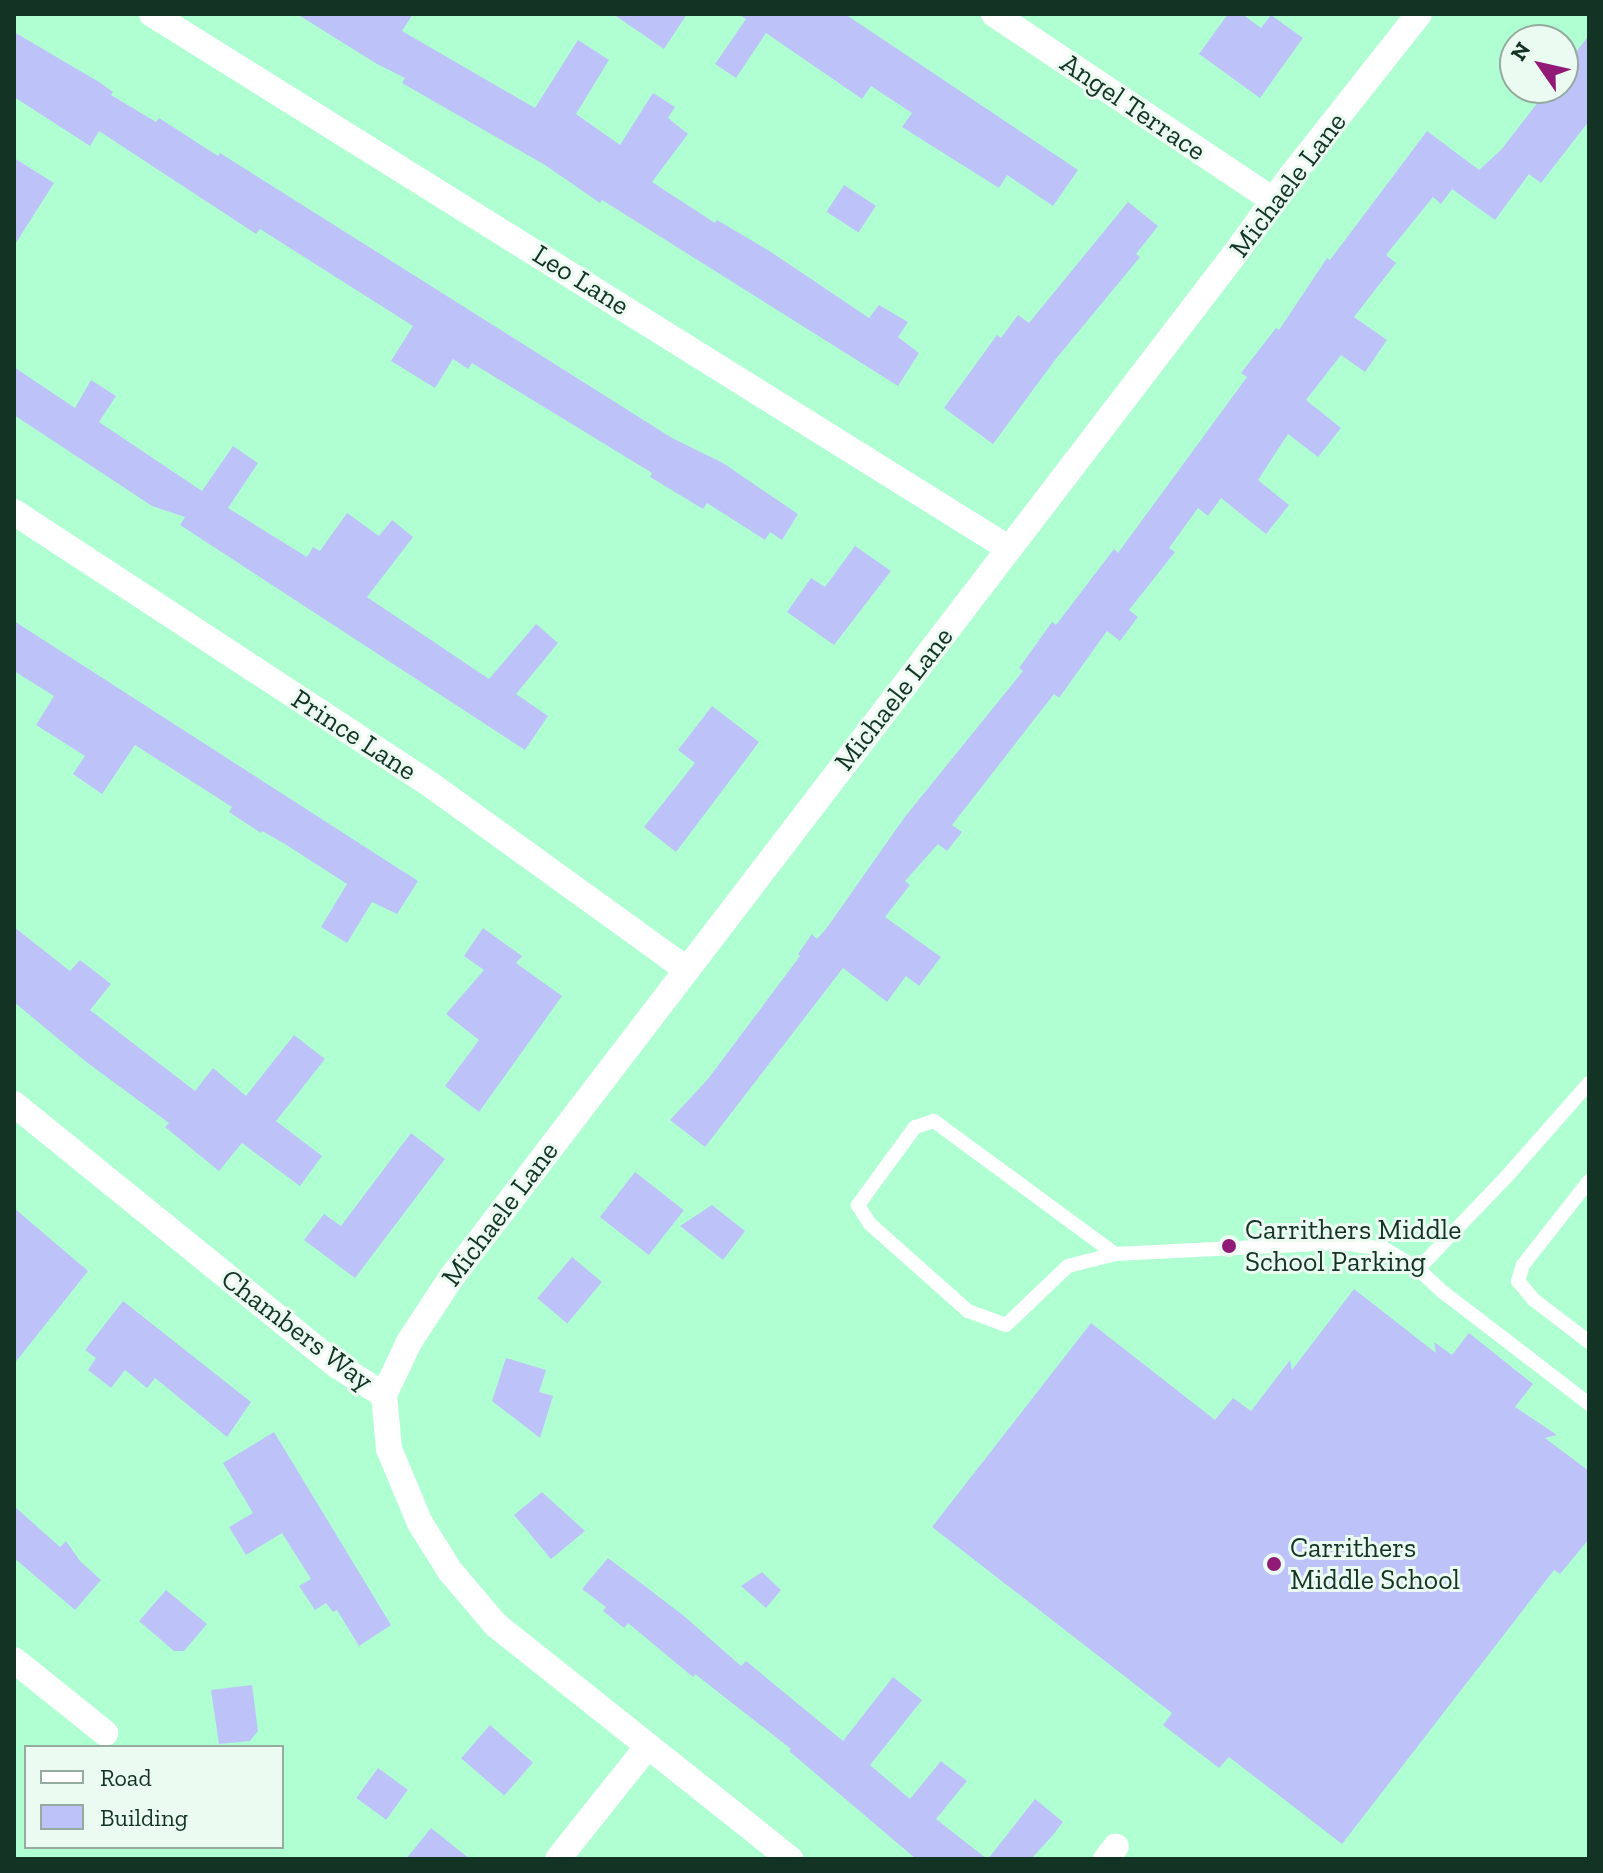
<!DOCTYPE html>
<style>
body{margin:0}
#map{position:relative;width:1603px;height:1873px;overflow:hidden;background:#afffd3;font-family:"Zilla Slab",serif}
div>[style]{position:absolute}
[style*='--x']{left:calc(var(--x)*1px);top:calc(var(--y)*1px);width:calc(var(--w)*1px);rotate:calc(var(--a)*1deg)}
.building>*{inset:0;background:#bdc3f9;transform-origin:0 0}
.lane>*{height:14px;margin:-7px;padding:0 7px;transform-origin:7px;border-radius:7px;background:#fff}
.street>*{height:26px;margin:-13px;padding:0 13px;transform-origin:13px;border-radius:13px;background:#fff}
.dots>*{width:22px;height:22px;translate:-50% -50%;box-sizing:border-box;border:4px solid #ecfbf2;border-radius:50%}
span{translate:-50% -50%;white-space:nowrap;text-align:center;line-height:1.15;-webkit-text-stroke:6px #ecfbf2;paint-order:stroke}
.street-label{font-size:28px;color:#133424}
.poi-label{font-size:28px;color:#133424}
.left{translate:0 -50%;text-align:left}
.frame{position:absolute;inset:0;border:16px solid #133424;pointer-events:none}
.legend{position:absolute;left:24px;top:1745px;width:260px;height:104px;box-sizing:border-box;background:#ecfbf2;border:2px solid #95aba0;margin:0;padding:10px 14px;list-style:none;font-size:24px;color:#133424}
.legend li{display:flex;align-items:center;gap:16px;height:40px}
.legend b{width:40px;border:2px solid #95aba0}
.north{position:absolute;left:1499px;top:24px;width:80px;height:80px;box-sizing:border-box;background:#ecfbf2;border:2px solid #95aba0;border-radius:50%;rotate:304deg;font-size:22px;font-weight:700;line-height:32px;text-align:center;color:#133424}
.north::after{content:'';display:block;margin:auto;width:28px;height:36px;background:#921a77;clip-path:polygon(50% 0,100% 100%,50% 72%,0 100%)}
</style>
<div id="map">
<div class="building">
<i style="clip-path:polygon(297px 14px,413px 14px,402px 31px,535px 108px,578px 40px,609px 60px,576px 114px,620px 145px,653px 93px,675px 107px,668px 118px,688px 134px,652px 182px,715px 223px,717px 220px,771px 252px,869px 318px,879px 305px,908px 322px,898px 337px,919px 353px,898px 386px,602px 200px,600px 203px,545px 165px,402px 83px,405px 78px,377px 64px)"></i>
<i style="clip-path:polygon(613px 14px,687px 14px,664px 49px)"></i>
<i style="clip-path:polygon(738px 14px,845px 14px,1078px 170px,1053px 206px,1007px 175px,999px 188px,902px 127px,912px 113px,871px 86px,862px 99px,766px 33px,736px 78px,715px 64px,746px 19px)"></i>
<i style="clip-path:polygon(1228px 14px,1242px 14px,1261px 28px,1271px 15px,1303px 38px,1260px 98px,1199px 54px)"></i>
<i style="clip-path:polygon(14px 32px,99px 82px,113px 92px,111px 95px,156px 122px,159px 118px,218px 156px,220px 153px,672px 438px,723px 463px,798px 514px,782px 540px,770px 532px,765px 540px,707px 503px,703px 509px,650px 477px,652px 473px,472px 363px,468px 369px,453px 359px,435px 388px,391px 361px,413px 326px,260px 229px,256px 234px,99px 131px,90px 146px,14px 97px)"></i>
<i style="clip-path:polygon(1589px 35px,1589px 121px,1541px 183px,1529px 174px,1495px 220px,1452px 189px,1441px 204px,1433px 197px,1386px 255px,1396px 263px,1354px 317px,1387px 340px,1365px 372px,1341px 355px,1306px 400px,1341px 428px,1318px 457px,1288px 434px,1258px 480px,1289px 505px,1266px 534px,1221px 498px,1208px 516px,1198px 508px,1169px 548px,1175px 552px,1129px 610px,1138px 617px,1120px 641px,1107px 631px,1059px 698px,1054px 694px,952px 825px,962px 832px,947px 851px,938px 844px,905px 881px,910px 885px,885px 917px,941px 957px,919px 986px,906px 976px,887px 1002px,843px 968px,705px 1147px,670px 1120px,708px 1079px,800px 956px,798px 954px,812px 934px,817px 939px,826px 929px,904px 818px,1023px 671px,1019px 668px,1052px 622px,1056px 625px,1114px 549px,1118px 553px,1247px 377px,1241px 373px,1276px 328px,1279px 330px,1327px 258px,1330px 260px,1427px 131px,1479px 170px,1501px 150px,1549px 88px,1563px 88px,1563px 69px)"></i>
<i style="clip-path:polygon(14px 158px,54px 183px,14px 246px)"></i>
<i style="left:844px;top:185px;width:38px;height:32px;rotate:33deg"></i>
<i style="clip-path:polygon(1128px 202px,1158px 226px,1136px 254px,1140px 257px,1055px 360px,993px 444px,944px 408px,997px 335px,1001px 338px,1018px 315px,1029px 323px)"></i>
<i style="clip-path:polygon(14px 367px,75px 408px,91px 380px,116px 396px,99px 422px,202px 491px,233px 446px,258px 463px,228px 508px,307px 557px,313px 547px,320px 551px,347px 513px,379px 536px,392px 520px,413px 537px,367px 597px,489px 679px,536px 624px,558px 643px,516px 694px,548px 716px,525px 750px,180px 525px,185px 517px,152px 506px,14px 415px)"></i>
<i style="clip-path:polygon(855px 546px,891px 571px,834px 645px,787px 612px,811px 578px,825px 587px)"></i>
<i style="clip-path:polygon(14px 621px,418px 881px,397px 914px,372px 902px,347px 943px,321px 927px,347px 884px,285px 844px,262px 831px,261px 833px,229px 812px,232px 807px,135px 745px,102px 794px,73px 774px,85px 756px,36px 725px,54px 696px,14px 671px)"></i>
<i style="clip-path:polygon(712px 706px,759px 742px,676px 852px,644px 827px,695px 763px,678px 750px)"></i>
<i style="clip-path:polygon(14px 927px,70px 971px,80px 960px,111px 984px,90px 1010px,195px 1091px,213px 1068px,246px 1096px,294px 1035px,325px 1059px,276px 1121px,322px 1156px,300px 1186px,242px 1143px,219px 1171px,165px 1127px,169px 1123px,85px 1061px,14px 1002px)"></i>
<i style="clip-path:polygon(483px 928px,522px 956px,516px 963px,562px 996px,479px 1112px,445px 1086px,479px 1040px,446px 1014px,484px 970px,464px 956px)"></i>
<i style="clip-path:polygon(411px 1133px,445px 1159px,355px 1278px,304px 1240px,324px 1214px,341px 1226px)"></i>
<i style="left:635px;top:1172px;width:62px;height:57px;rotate:38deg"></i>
<i style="clip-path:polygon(712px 1205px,745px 1231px,723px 1260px,680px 1226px)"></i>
<i style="clip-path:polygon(14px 1208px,88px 1271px,14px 1364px)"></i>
<i style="left:572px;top:1257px;width:39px;height:54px;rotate:40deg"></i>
<i style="clip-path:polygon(1354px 1289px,1436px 1353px,1434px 1342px,1452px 1355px,1469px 1333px,1533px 1384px,1515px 1407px,1557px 1435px,1545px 1438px,1589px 1471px,1589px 1539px,1560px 1574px,1554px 1570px,1342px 1844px,1229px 1757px,1219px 1768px,1163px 1725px,1172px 1713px,932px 1527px,1091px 1323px,1215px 1420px,1233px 1398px,1251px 1411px,1290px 1360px,1292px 1370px)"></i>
<i style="clip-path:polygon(123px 1301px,251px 1402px,227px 1437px,155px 1378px,147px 1388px,125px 1370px,111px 1388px,88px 1370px,96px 1358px,85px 1350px)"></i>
<i style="clip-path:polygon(506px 1358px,546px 1370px,539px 1392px,553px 1396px,540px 1438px,492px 1401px)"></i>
<i style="clip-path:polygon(274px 1432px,391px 1625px,359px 1646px,337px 1610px,333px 1612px,326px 1603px,315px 1610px,299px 1586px,311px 1579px,282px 1533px,246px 1555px,229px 1527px,253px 1513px,223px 1463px)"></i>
<i style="clip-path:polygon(542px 1492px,585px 1531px,551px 1559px,514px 1515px)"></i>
<i style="clip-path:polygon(14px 1506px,60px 1547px,66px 1541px,80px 1561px,101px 1580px,75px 1610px,14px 1558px)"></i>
<i style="clip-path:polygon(608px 1558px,684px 1616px,741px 1666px,746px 1661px,843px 1741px,893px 1677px,922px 1700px,870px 1765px,910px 1799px,941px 1761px,967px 1781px,936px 1819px,987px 1859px,916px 1859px,789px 1751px,791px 1749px,695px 1674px,693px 1677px,628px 1623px,624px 1628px,603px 1611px,606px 1607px,582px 1589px)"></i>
<i style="clip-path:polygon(762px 1572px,781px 1590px,766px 1608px,741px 1586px)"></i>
<i style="clip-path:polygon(166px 1590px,207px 1624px,184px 1651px,174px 1651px,139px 1621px)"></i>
<i style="clip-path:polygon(252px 1685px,258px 1731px,250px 1741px,219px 1744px,211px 1690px)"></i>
<i style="left:490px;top:1725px;width:57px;height:44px;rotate:41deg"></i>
<i style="left:378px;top:1768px;width:37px;height:37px;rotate:36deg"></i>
<i style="clip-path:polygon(1035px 1799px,1063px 1822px,1053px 1835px,1031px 1859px,988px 1859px)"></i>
<i style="clip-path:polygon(431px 1828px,470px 1859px,406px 1859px)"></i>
</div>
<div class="lane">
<i style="--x:1589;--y:1181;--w:107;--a:128.2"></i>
<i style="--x:1523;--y:1265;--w:17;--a:107"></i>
<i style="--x:1518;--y:1281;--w:25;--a:50"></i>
<i style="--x:1534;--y:1300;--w:69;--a:37.4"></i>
<i style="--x:1115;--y:1254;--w:225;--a:-143.7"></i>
<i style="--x:934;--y:1121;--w:20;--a:162"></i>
<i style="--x:915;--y:1127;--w:97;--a:126.2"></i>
<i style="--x:858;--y:1205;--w:22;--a:58"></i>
<i style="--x:870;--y:1224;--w:131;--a:41.6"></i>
<i style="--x:968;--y:1311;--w:40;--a:20.2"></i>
<i style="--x:1006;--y:1325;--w:86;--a:-43.6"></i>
<i style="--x:1068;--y:1266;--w:49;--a:-14.3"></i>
<i style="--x:1115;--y:1254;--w:224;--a:-2.8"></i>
<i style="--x:1339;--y:1243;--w:46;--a:7.4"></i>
<i style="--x:1385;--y:1249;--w:39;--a:31"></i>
<i style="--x:1418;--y:1269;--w:34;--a:43"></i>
<i style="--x:1443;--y:1292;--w:184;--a:37.5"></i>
<i style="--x:1418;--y:1269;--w:130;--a:-46.2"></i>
<i style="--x:1508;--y:1175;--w:123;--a:-48.6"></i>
</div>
<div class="street">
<i style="--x:152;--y:14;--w:1009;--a:31.96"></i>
<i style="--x:994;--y:14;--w:335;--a:33.7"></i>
<i style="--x:14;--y:512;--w:498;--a:33.2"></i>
<i style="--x:431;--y:785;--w:314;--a:35.8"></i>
<i style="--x:14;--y:1104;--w:417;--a:39"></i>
<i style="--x:338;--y:1366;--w:54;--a:32.2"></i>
<i style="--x:384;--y:1395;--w:54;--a:84.7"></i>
<i style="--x:389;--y:1449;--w:80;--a:67.3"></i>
<i style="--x:420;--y:1523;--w:57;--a:58"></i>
<i style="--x:450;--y:1571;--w:71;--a:49.6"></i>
<i style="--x:496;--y:1625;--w:376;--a:38.5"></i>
<i style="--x:384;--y:1395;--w:59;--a:-64.7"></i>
<i style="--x:409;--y:1342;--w:77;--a:-56.7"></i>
<i style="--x:451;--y:1278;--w:1293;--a:-52.57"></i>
<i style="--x:1237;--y:251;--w:92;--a:-54.2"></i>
<i style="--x:1291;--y:176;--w:206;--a:-51.7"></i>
<i style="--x:14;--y:1660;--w:117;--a:38.7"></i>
<i style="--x:558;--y:1859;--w:143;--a:-51.5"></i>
<i style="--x:1106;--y:1859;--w:16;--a:-52"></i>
</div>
<div class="dots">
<i style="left:1229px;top:1246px;background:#921a77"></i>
<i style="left:1274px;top:1564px;background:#921a77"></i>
</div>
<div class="street-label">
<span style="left:1133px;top:107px;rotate:34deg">Angel Terrace</span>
<span style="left:1288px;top:185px;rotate:-53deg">Michaele Lane</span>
<span style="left:581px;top:280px;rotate:32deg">Leo Lane</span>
<span style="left:894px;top:699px;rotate:-52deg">Michaele Lane</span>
<span style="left:354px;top:735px;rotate:33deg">Prince Lane</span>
<span style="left:500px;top:1214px;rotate:-53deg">Michaele Lane</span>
<span style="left:297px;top:1330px;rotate:37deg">Chambers Way</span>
</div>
<div class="poi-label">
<span class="left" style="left:1245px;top:1246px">Carrithers Middle<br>School Parking</span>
<span class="left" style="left:1290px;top:1564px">Carrithers<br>Middle School</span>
</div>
<div class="frame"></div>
<ul class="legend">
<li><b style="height:10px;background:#fff"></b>Road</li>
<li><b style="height:22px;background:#bdc3f9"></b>Building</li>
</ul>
<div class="north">N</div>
</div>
